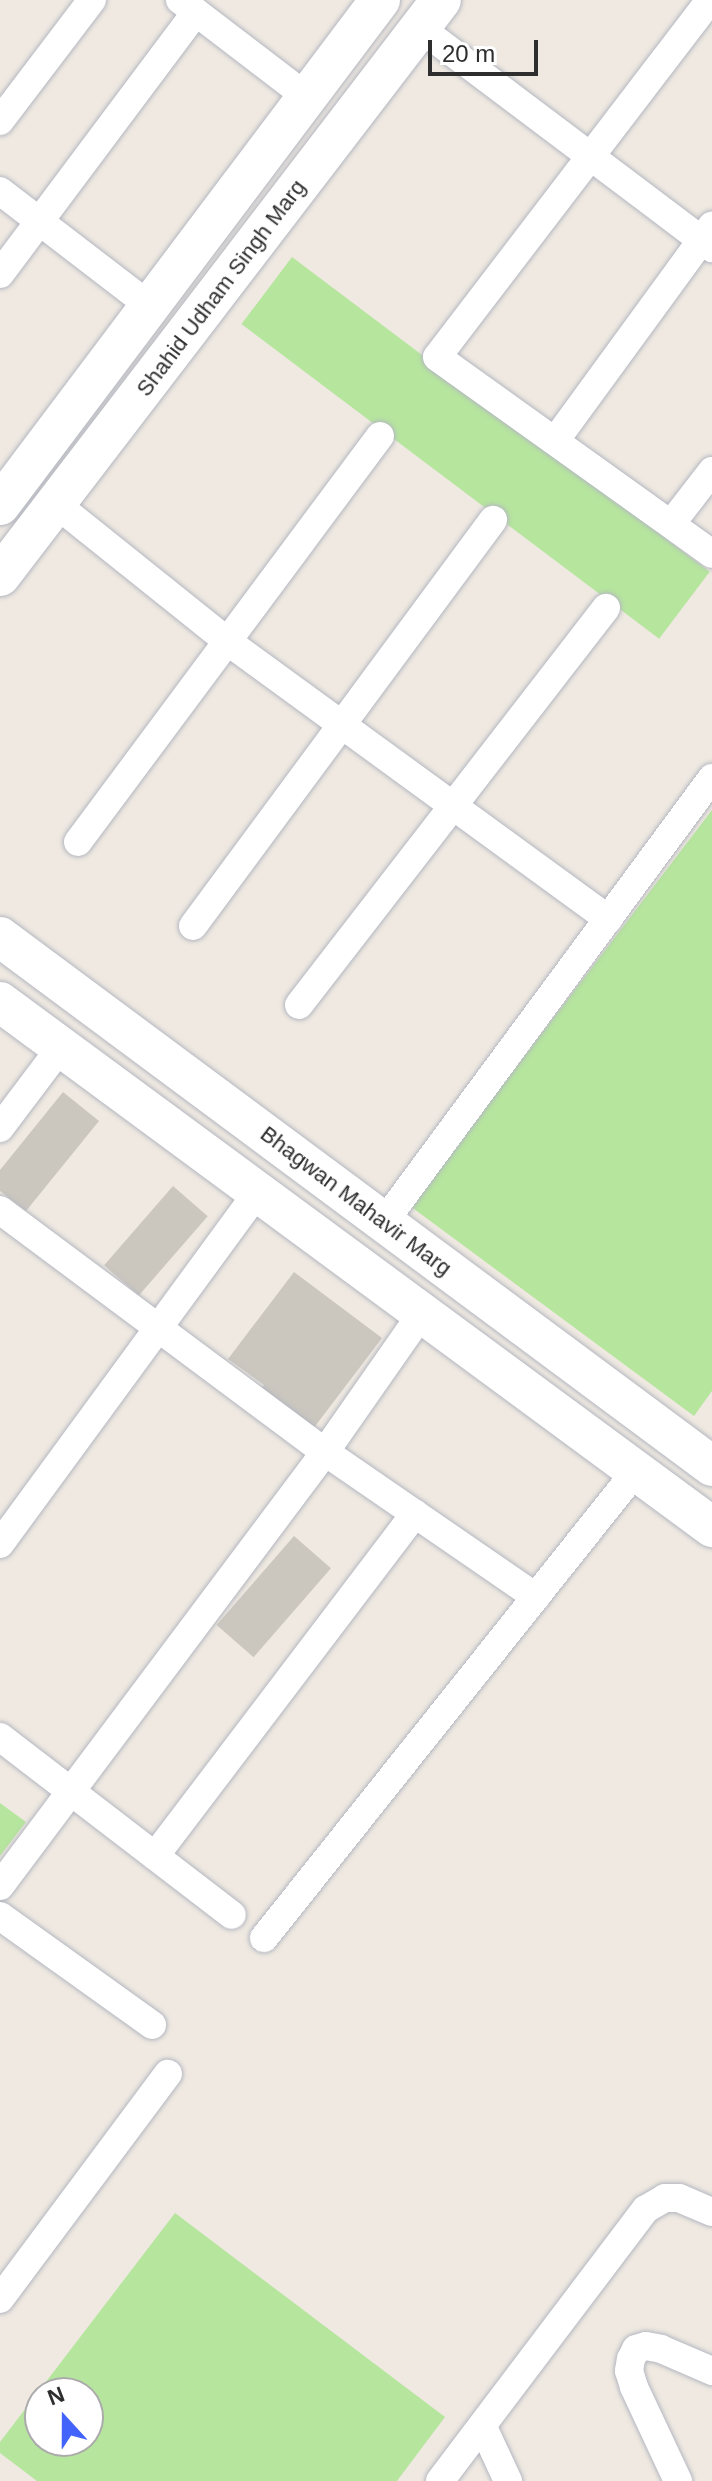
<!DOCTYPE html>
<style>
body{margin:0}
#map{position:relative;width:712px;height:2481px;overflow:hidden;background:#efe9e1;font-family:Arial,sans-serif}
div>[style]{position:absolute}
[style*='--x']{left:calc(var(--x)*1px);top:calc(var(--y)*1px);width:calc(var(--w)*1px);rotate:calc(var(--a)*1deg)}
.green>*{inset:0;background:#b6e59e;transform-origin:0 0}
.building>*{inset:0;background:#cbc7bf;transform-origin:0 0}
.roads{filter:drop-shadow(0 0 2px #b4b7c1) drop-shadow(0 0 2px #b4b7c1)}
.street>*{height:28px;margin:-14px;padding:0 14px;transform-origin:14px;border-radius:14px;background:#fff}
.secondary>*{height:40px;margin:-20px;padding:0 20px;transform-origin:20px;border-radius:20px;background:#fff}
span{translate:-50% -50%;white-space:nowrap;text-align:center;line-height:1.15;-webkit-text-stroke:8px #fff;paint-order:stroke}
.street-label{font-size:22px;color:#2e2e2e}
.north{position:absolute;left:24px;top:2377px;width:80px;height:80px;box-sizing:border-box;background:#fff;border:2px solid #ababab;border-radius:50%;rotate:339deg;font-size:22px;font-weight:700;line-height:32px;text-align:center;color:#2e2e2e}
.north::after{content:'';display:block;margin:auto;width:28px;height:36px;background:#4264fb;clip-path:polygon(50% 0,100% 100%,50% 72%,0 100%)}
.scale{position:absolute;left:428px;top:40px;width:110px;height:36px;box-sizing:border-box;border:4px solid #2e2e2e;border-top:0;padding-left:10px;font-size:24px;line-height:28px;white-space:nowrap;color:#2e2e2e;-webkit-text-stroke:6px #fff;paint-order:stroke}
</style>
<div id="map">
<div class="green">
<i style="left:292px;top:257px;width:523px;height:84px;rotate:37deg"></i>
<i style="clip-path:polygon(712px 810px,712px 1391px,694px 1416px,410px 1206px)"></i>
<i style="clip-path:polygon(0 1803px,26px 1822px,0 1856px)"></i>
<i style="clip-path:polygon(evenodd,175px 2213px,445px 2417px,397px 2481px,37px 2481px,0 2453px,0 2442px,175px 2213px,40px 2393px,88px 2393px,88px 2441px,40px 2441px,40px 2393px)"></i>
</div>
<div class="building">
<i style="clip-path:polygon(63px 1092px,99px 1121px,26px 1211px,0 1191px,0 1170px)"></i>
<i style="left:173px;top:1186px;width:46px;height:105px;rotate:41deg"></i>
<i style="clip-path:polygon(294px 1272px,382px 1338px,310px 1433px,257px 1393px,264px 1385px,228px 1359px)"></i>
<i style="left:294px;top:1536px;width:49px;height:118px;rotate:41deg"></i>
</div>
<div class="roads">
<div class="street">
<i style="--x:180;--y:0;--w:160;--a:37.4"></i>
<i style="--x:710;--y:0;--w:449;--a:127.4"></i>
<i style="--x:437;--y:357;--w:338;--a:35.6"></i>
<i style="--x:420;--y:28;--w:366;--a:37"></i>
<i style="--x:0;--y:121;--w:152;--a:-52.8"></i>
<i style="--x:0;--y:191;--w:189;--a:37.5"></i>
<i style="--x:0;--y:274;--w:327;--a:-53.2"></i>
<i style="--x:563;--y:430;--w:253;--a:-53.9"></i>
<i style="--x:56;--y:504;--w:219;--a:38.7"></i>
<i style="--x:227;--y:641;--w:472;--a:36.1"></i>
<i style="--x:671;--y:524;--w:67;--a:-52.3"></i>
<i style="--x:78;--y:842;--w:506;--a:-53.36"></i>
<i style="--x:193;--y:926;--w:505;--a:-53.54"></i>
<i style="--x:299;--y:1005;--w:502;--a:-52.29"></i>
<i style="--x:0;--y:1128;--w:101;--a:-53"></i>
<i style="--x:0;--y:1210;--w:405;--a:36.7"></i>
<i style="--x:325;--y:1452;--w:256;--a:34.5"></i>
<i style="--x:384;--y:1222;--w:552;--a:-53.55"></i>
<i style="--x:0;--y:1544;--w:436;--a:-53.8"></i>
<i style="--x:0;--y:1737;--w:292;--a:37.5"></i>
<i style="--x:155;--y:1856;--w:430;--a:-52.8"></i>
<i style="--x:0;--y:1886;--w:542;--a:-53.17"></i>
<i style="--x:325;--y:1452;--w:169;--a:-55.1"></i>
<i style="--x:0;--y:1916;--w:187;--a:35.6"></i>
<i style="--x:264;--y:1938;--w:597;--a:-51.46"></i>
<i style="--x:0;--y:2299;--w:281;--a:-53.3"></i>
<i style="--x:483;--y:2427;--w:60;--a:65.2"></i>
<i style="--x:440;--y:2481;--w:341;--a:-52.9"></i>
<i style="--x:646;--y:2209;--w:22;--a:-30"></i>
<i style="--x:665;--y:2198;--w:14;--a:0"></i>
<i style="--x:679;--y:2198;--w:36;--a:23"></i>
<i style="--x:678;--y:2481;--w:104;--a:-115.1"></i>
<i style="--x:634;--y:2387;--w:17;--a:-107"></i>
<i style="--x:629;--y:2371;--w:12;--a:-81"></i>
<i style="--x:631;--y:2359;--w:11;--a:-63"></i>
<i style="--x:636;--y:2349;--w:10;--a:-17"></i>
<i style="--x:646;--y:2346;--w:15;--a:11"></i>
<i style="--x:661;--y:2349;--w:56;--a:23.3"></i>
</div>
<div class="secondary">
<i style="--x:0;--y:505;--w:632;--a:-53.04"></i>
<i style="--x:0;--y:576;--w:725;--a:-52.56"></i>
<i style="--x:0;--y:937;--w:887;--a:36.61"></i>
<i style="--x:0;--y:1002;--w:885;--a:36.4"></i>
</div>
</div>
<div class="street-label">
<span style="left:221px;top:288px;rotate:-53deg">Shahid Udham Singh Marg</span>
<span style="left:356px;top:1201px;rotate:37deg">Bhagwan Mahavir Marg</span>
</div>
<div class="north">N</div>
<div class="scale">20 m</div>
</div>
